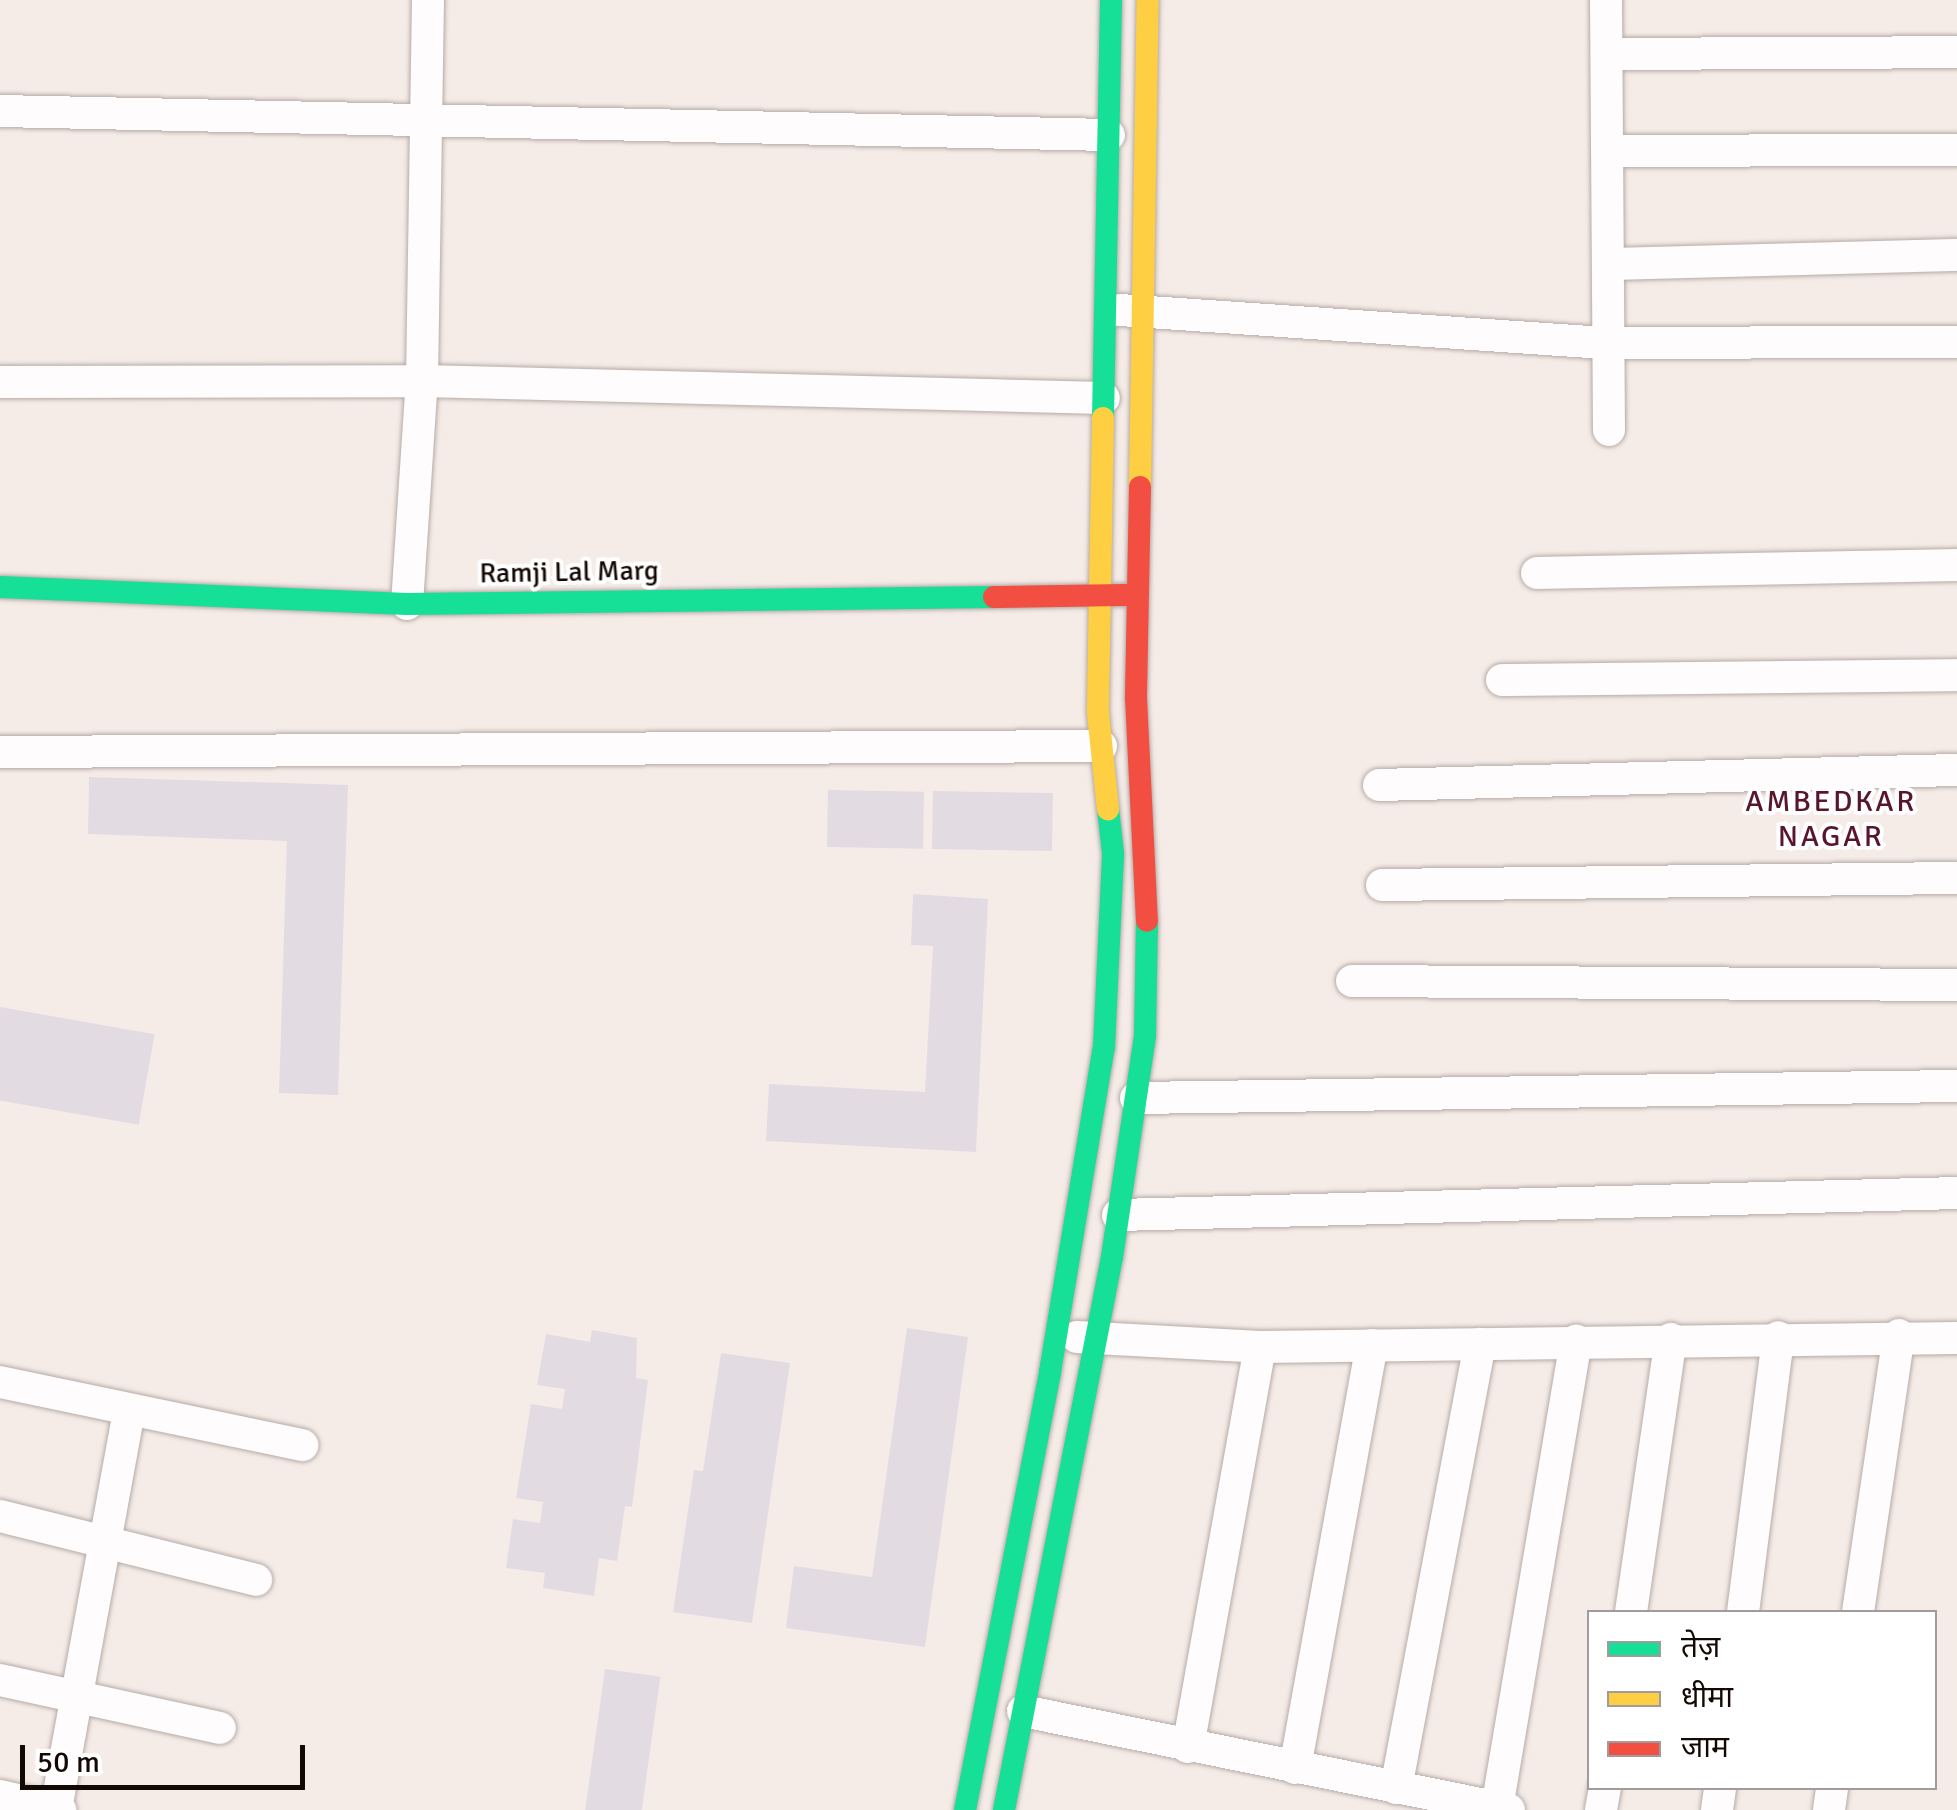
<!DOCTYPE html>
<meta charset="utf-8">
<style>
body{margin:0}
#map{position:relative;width:1957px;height:1810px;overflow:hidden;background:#f5ece8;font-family:Signika,"Noto Sans Devanagari",sans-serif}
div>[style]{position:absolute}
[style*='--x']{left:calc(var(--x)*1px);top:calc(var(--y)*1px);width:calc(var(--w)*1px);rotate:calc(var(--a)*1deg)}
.building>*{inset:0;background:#e3dbe2;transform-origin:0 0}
.roads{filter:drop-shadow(0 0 2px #b6aba6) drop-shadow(0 0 2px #b6aba6)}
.street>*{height:32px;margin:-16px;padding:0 16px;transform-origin:16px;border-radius:16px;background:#fefcfc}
.fast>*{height:22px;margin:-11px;padding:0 11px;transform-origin:11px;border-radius:11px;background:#16e098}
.slow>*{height:22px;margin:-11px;padding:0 11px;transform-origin:11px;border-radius:11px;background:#ffcf43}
.jam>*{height:22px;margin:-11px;padding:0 11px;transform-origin:11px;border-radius:11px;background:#f24e42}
span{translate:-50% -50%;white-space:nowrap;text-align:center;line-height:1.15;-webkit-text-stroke:8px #fff;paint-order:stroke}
.street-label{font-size:28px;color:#140804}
.neighbourhood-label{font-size:30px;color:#58152c;letter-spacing:2.5px}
.legend{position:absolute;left:1587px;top:1610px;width:350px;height:180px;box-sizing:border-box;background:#fff;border:2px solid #a19c9b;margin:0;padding:12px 18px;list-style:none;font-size:30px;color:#140804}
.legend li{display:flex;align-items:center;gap:20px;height:50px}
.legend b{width:50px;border:2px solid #a19c9b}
.scale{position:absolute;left:20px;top:1745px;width:285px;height:45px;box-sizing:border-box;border:5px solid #140804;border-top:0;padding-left:12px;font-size:30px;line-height:35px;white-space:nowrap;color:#140804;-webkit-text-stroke:8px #fff;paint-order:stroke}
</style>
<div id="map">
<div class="building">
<i style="clip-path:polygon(89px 777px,348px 785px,338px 1095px,279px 1093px,287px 841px,88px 834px)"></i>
<i style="left:828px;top:790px;width:96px;height:57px;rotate:1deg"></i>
<i style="left:933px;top:791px;width:120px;height:58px;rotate:1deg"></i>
<i style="clip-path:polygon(913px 894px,988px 899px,976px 1152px,766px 1141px,769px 1084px,925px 1092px,933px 946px,911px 945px)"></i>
<i style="left:0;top:1007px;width:157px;height:92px;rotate:10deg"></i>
<i style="clip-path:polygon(907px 1328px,968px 1337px,925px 1647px,786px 1628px,794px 1566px,872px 1577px)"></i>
<i style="clip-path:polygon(592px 1330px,637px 1338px,636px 1378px,648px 1380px,632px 1507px,625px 1506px,617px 1561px,599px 1558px,594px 1596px,543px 1588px,545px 1573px,506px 1568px,513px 1519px,540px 1523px,543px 1502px,516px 1498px,531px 1404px,562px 1409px,565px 1389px,537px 1385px,546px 1334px,590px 1342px)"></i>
<i style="clip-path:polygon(721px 1353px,790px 1363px,752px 1623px,673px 1612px,694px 1470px,703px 1471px)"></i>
<i style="left:605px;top:1669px;width:56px;height:143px;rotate:8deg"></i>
</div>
<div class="roads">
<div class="street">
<i style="--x:1606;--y:0;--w:430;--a:89.6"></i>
<i style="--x:1607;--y:54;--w:350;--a:-0.3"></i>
<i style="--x:0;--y:111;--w:1109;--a:1.24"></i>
<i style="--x:1608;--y:151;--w:349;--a:-0.2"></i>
<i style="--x:1609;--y:264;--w:348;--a:-1.5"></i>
<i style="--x:1120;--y:310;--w:490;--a:3.9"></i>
<i style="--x:1609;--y:343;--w:348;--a:-0.2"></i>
<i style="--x:0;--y:382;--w:422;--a:-0.1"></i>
<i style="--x:422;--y:381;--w:682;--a:1.43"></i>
<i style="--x:1537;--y:573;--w:420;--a:-1.1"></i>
<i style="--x:407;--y:604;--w:224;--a:-86.2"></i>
<i style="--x:422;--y:381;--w:381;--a:-89.1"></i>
<i style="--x:1502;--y:680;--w:455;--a:-0.6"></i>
<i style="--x:0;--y:752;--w:1101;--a:-0.31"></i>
<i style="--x:1379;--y:785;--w:578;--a:-1.49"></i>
<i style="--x:1382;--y:885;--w:575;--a:-0.7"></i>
<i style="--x:1352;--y:981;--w:605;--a:0.38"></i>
<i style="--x:1136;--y:1098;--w:821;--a:-0.84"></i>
<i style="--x:1118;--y:1215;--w:839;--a:-1.5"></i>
<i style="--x:1077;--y:1337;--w:183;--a:3.1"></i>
<i style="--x:1260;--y:1347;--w:697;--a:-0.74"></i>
<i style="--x:0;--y:1382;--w:309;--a:11.8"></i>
<i style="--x:0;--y:1516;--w:264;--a:14"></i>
<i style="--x:1631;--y:1612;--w:276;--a:-81.7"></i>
<i style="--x:1743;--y:1612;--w:277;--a:-82.7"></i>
<i style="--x:1858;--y:1612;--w:280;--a:-81.6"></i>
<i style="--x:0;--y:1680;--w:225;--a:12.3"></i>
<i style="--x:1023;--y:1711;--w:496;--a:11.5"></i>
<i style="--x:1188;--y:1747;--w:406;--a:-79.8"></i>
<i style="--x:1295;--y:1768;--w:430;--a:-79.7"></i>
<i style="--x:1396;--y:1788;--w:452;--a:-79.3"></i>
<i style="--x:0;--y:1796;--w:62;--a:13.1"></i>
<i style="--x:1497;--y:1808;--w:474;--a:-80.4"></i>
<i style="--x:56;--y:1809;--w:405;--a:-79.6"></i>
<i style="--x:1601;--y:1810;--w:22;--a:-80"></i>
<i style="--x:1717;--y:1810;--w:22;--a:-82"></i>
<i style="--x:1829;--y:1810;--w:22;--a:-82"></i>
</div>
<div class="fast">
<i style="--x:1103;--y:418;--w:418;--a:-88.9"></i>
<i style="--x:0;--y:587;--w:407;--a:2.4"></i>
<i style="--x:407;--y:604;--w:587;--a:-0.68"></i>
<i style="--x:965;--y:1810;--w:446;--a:-79"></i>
<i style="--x:1050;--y:1372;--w:329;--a:-80.6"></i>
<i style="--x:1104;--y:1047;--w:194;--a:-87.3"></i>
<i style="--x:1113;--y:853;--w:44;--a:-96.5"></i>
<i style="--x:1004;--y:1810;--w:563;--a:-78.95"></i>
<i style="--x:1112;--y:1257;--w:224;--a:-81.5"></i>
<i style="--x:1145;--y:1035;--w:114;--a:-89"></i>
</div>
<div class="slow">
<i style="--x:1103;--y:418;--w:295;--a:91"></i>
<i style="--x:1098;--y:713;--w:97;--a:84.1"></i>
<i style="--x:1140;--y:487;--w:487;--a:-89.1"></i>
</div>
<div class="jam">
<i style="--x:1140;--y:487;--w:211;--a:91.1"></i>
<i style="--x:1136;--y:698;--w:223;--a:87.2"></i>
<i style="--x:994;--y:597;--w:134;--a:-0.9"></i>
</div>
</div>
<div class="street-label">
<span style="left:569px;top:572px;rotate:-1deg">Ramji Lal Marg</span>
</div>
<div class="neighbourhood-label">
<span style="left:1831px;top:819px">AMBEDKAR<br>NAGAR</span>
</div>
<ul class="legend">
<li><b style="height:12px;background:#16e098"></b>तेज़</li>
<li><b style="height:12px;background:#ffcf43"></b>धीमा</li>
<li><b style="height:12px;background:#f24e42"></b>जाम</li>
</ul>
<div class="scale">50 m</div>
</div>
